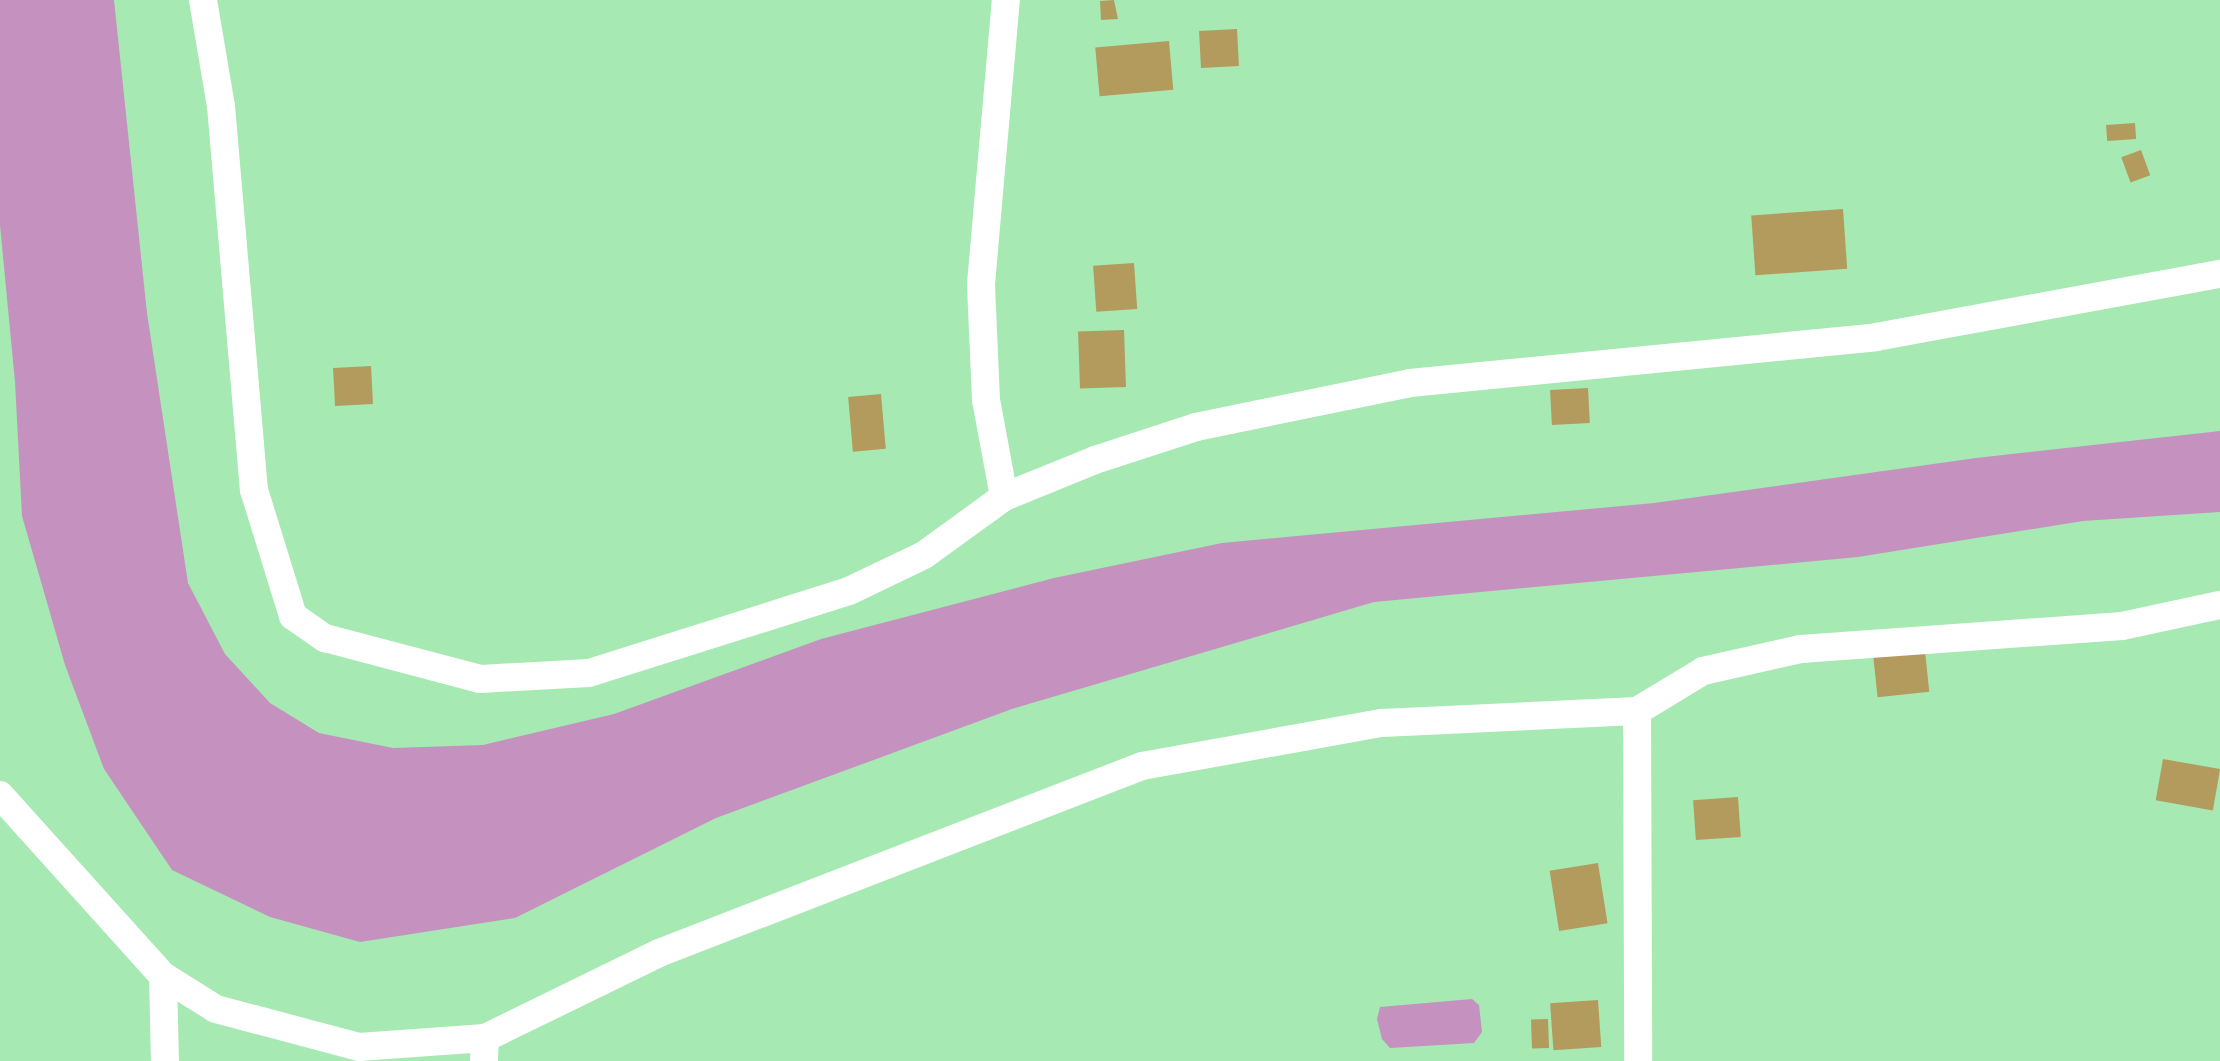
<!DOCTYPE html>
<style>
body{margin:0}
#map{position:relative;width:2220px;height:1061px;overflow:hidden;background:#a6e9b3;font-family:Arial,sans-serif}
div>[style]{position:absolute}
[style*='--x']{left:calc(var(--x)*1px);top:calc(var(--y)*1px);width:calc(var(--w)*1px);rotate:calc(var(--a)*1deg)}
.water>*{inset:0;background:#c592c0}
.building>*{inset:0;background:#b39b5d;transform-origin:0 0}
.street>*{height:28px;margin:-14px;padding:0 14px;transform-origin:14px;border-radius:14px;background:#fff}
span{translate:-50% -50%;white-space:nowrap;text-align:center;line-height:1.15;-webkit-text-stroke:7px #a6e9b3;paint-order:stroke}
</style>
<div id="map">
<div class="water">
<i style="clip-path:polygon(0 0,114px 0,147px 313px,188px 583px,225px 654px,270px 703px,319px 733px,393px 748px,483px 745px,614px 714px,821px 639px,1054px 578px,1222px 543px,1654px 503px,1976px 458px,2220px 431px,2220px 512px,2083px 521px,1858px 557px,1374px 602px,1012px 709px,716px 818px,515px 918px,360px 942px,270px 917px,172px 870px,104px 769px,65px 665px,22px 516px,15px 382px,0 225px)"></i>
<i style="clip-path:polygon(1472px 999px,1479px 1005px,1482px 1032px,1474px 1043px,1390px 1048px,1382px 1039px,1377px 1019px,1380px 1007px)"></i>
</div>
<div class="building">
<i style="clip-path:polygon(1114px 0,1118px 19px,1101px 20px,1100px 1px)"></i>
<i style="left:1237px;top:29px;width:37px;height:38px;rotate:87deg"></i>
<i style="left:1169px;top:41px;width:49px;height:74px;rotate:85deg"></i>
<i style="left:2135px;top:123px;width:16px;height:29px;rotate:86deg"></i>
<i style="left:2141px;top:150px;width:27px;height:21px;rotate:70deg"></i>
<i style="left:1843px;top:209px;width:60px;height:92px;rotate:86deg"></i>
<i style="left:1134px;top:263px;width:46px;height:41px;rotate:86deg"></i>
<i style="left:1124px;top:330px;width:57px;height:46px;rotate:88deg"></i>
<i style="left:371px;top:366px;width:38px;height:38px;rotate:87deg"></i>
<i style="left:1588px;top:388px;width:35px;height:38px;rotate:87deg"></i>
<i style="left:881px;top:394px;width:55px;height:33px;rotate:85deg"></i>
<i style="left:1925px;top:651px;width:41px;height:52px;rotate:84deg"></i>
<i style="left:2163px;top:759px;width:58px;height:42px;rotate:10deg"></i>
<i style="left:1738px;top:797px;width:40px;height:45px;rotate:86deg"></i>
<i style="left:1598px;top:863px;width:61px;height:49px;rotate:81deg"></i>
<i style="left:1598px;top:1000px;width:47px;height:48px;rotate:86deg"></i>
<i style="left:1548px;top:1019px;width:29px;height:17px;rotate:88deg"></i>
</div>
<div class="street">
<i style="--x:203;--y:0;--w:108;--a:80.4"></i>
<i style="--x:221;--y:106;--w:385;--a:85.1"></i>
<i style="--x:254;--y:490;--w:132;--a:72.8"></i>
<i style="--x:293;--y:616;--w:39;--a:35"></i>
<i style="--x:325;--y:638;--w:160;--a:14.8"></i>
<i style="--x:480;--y:679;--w:109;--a:-3.2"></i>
<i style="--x:589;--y:673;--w:273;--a:-17.5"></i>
<i style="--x:849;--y:591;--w:83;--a:-25.6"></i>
<i style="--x:924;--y:555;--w:99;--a:-35.9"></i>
<i style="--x:1004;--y:497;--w:98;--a:-22.1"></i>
<i style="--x:1095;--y:460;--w:106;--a:-18.1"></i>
<i style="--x:1196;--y:427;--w:218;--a:-11.6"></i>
<i style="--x:1410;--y:383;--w:468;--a:-5.6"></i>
<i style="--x:1876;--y:337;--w:350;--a:-10.4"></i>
<i style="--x:1004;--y:497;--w:99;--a:-100.5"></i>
<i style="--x:986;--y:400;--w:116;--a:-92.5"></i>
<i style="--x:981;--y:284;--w:285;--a:-85"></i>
<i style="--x:1637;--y:711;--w:350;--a:89.8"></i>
<i style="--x:0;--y:795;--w:244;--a:48"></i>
<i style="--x:163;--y:976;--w:62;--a:31.9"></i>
<i style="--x:216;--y:1009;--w:148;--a:14.9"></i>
<i style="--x:359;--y:1047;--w:126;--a:-4.1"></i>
<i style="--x:163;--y:976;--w:85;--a:88.7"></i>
<i style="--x:484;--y:1061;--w:23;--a:-88"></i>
<i style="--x:485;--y:1038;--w:194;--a:-26"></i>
<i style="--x:659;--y:953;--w:518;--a:-21.16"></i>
<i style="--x:1142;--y:766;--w:244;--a:-10.2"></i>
<i style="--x:1382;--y:723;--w:255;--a:-2.7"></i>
<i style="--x:1637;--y:711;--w:77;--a:-31.2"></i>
<i style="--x:1703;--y:671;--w:100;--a:-12.7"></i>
<i style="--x:1801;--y:649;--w:322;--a:-4.1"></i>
<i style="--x:2122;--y:626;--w:100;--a:-12.1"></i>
</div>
</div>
